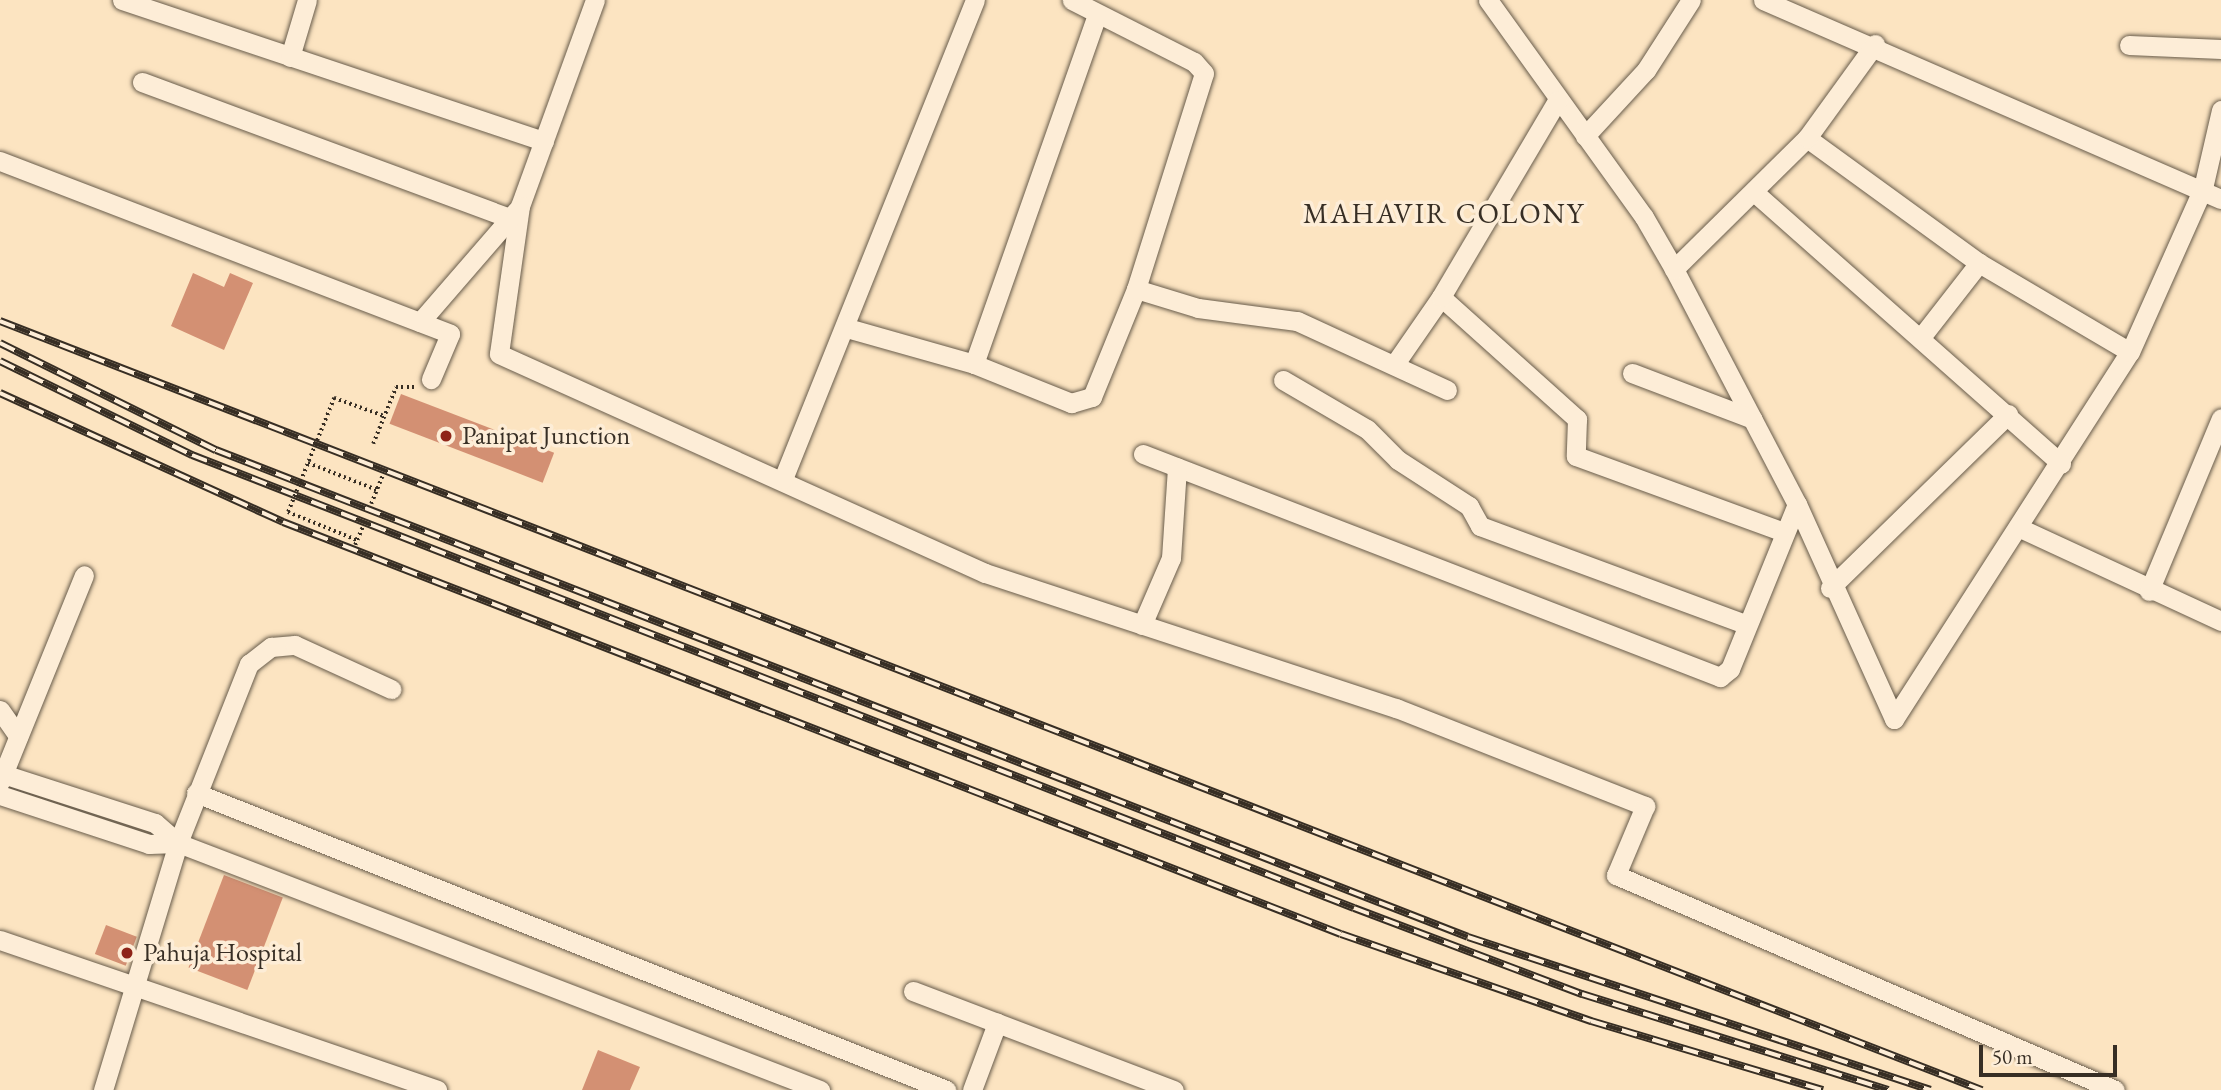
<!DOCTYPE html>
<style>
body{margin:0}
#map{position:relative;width:2221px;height:1090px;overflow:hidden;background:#fce4c1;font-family:"EB Garamond",serif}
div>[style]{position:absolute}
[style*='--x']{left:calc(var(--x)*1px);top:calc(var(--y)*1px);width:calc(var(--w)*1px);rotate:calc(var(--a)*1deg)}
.building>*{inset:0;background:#d39073;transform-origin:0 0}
.path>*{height:3.5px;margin-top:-1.75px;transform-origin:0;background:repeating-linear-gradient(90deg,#372e24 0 2px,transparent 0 5.5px)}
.roads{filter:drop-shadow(0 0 2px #685c4b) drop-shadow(0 0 2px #685c4b)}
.minor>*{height:19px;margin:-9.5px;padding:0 9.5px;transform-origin:9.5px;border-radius:9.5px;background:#fdedd7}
.rail>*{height:8px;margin-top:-4px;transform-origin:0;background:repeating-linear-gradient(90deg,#fdedd7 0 16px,#372e24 0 32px);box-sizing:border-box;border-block:2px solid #372e24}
.path-bridge>*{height:3.5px;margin-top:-1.75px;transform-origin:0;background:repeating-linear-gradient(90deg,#372e24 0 2px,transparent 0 5.5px)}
.dots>*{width:19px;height:19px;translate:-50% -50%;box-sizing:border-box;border:4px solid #fdedd7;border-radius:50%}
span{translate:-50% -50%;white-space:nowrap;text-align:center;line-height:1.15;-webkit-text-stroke:7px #fdedd7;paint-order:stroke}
.poi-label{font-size:26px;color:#372e24}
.left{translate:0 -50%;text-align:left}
.neighbourhood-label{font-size:28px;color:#372e24;letter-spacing:2px}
.scale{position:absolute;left:1979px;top:1045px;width:138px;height:32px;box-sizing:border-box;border:4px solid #372e24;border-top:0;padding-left:9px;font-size:21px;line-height:24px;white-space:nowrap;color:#372e24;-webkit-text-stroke:5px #fdedd7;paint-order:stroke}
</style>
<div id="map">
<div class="building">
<i style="clip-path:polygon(193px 273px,224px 287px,230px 273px,253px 283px,224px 350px,171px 326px)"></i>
<i style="left:401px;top:394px;width:164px;height:32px;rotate:21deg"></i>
<i style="left:224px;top:875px;width:63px;height:99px;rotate:21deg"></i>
<i style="left:106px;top:925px;width:33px;height:31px;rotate:21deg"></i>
<i style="clip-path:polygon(598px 1050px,640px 1067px,630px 1090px,582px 1090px)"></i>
</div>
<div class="path">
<i style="--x:334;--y:398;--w:53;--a:19.8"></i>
<i style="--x:373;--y:444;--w:61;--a:-68"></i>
<i style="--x:396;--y:387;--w:20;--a:0"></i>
<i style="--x:308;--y:463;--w:74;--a:21.4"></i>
<i style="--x:371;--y:504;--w:32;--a:-68"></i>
<i style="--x:288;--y:512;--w:74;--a:22.1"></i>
<i style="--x:355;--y:545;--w:21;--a:-67"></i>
</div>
<div class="roads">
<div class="minor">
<i style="--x:122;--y:0;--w:445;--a:18.5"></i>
<i style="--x:595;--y:0;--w:219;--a:110"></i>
<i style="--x:520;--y:206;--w:149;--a:98.1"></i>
<i style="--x:499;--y:354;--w:533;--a:24.26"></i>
<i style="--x:985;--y:573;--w:433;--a:18.2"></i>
<i style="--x:1396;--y:708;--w:268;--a:21.5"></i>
<i style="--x:1645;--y:806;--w:75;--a:112.8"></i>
<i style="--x:1616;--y:875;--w:543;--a:23.31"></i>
<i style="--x:1488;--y:0;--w:267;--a:54.3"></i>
<i style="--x:1644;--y:217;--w:60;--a:60"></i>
<i style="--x:1674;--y:269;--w:265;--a:62.4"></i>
<i style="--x:1797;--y:504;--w:236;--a:65.7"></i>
<i style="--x:1894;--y:719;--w:436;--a:-57.3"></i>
<i style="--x:2130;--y:352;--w:180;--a:-66"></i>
<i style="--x:2203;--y:188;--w:80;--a:-77"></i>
<i style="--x:1763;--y:0;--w:499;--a:23.5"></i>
<i style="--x:2129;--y:45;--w:92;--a:2.5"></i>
<i style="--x:290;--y:57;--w:59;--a:-73.4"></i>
<i style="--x:142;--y:82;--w:391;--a:20.3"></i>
<i style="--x:1585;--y:136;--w:90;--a:-47.3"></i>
<i style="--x:1646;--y:70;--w:83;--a:-57.3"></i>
<i style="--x:1807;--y:138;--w:213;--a:36"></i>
<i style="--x:1979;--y:263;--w:175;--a:30.5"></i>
<i style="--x:0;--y:161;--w:482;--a:21"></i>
<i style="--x:450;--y:334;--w:49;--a:112.9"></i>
<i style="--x:1754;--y:192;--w:410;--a:41.5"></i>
<i style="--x:1674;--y:269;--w:187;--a:-44.6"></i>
<i style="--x:1807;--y:138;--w:116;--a:-54.1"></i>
<i style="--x:1136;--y:289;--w:65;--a:17"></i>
<i style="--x:1198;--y:308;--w:100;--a:7.5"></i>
<i style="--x:1297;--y:321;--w:165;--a:24.7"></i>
<i style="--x:1441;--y:297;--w:183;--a:41.9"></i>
<i style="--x:1577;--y:419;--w:37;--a:92"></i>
<i style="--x:1576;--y:456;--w:221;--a:20.1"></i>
<i style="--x:420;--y:322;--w:148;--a:-49.1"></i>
<i style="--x:847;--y:328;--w:132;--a:15.8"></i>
<i style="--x:974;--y:364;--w:105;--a:21.9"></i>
<i style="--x:1071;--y:403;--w:22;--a:-16"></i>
<i style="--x:1092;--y:397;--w:117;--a:-67.8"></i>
<i style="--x:1136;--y:289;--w:226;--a:-72.5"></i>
<i style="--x:1204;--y:73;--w:15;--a:-132"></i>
<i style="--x:1194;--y:62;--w:137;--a:-153.1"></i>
<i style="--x:1922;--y:336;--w:93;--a:-52"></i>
<i style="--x:974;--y:364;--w:370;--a:-70.6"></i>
<i style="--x:1394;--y:365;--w:83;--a:-55.3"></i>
<i style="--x:1441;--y:297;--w:228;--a:-59.4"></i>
<i style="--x:1632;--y:373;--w:129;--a:20.8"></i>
<i style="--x:1283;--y:380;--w:97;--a:30.3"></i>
<i style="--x:1367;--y:429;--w:44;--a:45"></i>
<i style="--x:1398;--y:460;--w:85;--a:32.9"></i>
<i style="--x:1469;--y:506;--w:23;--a:61"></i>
<i style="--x:1480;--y:526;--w:283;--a:20.3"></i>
<i style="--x:1143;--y:454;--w:619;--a:21.13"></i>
<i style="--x:1720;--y:677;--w:13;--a:-39"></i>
<i style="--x:1730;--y:669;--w:178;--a:-67.9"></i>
<i style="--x:783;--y:479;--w:516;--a:-68.16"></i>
<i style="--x:2022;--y:529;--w:219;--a:24.8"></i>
<i style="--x:1830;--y:588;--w:249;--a:-44.3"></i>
<i style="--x:2149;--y:591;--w:187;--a:-67.4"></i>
<i style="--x:1142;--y:625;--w:73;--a:-66.6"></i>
<i style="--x:1171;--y:558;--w:91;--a:-86.2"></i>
<i style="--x:0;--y:710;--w:32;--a:55"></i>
<i style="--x:0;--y:773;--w:163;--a:17.9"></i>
<i style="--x:155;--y:823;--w:30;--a:41"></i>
<i style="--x:0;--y:782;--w:223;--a:-67.9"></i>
<i style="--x:196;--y:793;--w:807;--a:21.6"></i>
<i style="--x:0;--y:795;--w:157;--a:18.2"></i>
<i style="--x:149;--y:844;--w:29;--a:-2"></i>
<i style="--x:178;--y:843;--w:688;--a:21.04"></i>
<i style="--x:0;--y:940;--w:462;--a:18.9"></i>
<i style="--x:913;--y:991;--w:279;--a:20.8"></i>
<i style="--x:103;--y:1090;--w:258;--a:-73.1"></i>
<i style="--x:178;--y:843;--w:193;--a:-68.4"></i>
<i style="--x:249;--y:664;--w:28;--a:-38"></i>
<i style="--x:271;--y:647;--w:24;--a:-5"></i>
<i style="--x:295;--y:645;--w:106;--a:24.6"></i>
<i style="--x:972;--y:1090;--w:72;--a:-69.5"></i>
</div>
</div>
<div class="rail">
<i style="--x:0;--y:321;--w:2126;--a:21.21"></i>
<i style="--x:0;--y:343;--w:241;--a:26.4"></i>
<i style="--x:216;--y:450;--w:1343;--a:21.25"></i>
<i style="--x:1468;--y:937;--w:487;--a:18.3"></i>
<i style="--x:0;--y:361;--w:214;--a:26.1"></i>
<i style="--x:192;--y:455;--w:1247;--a:21.3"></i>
<i style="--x:1354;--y:908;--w:244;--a:20.7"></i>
<i style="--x:1582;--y:994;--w:321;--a:17.4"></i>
<i style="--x:0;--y:393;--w:311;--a:24.5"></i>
<i style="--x:283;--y:522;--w:1135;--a:21.28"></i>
<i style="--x:1341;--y:934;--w:265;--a:19.2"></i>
<i style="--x:1591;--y:1021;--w:242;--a:16.6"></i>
</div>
<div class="path-bridge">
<i style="--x:288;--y:512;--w:123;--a:-68"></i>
</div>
<div class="dots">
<i style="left:446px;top:436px;background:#8f2418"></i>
<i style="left:127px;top:953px;background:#8f2418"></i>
</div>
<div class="poi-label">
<span class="left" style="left:462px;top:436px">Panipat Junction</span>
<span class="left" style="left:143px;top:953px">Pahuja Hospital</span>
</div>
<div class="neighbourhood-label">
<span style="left:1444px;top:213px">MAHAVIR COLONY</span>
</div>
<div class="scale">50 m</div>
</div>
